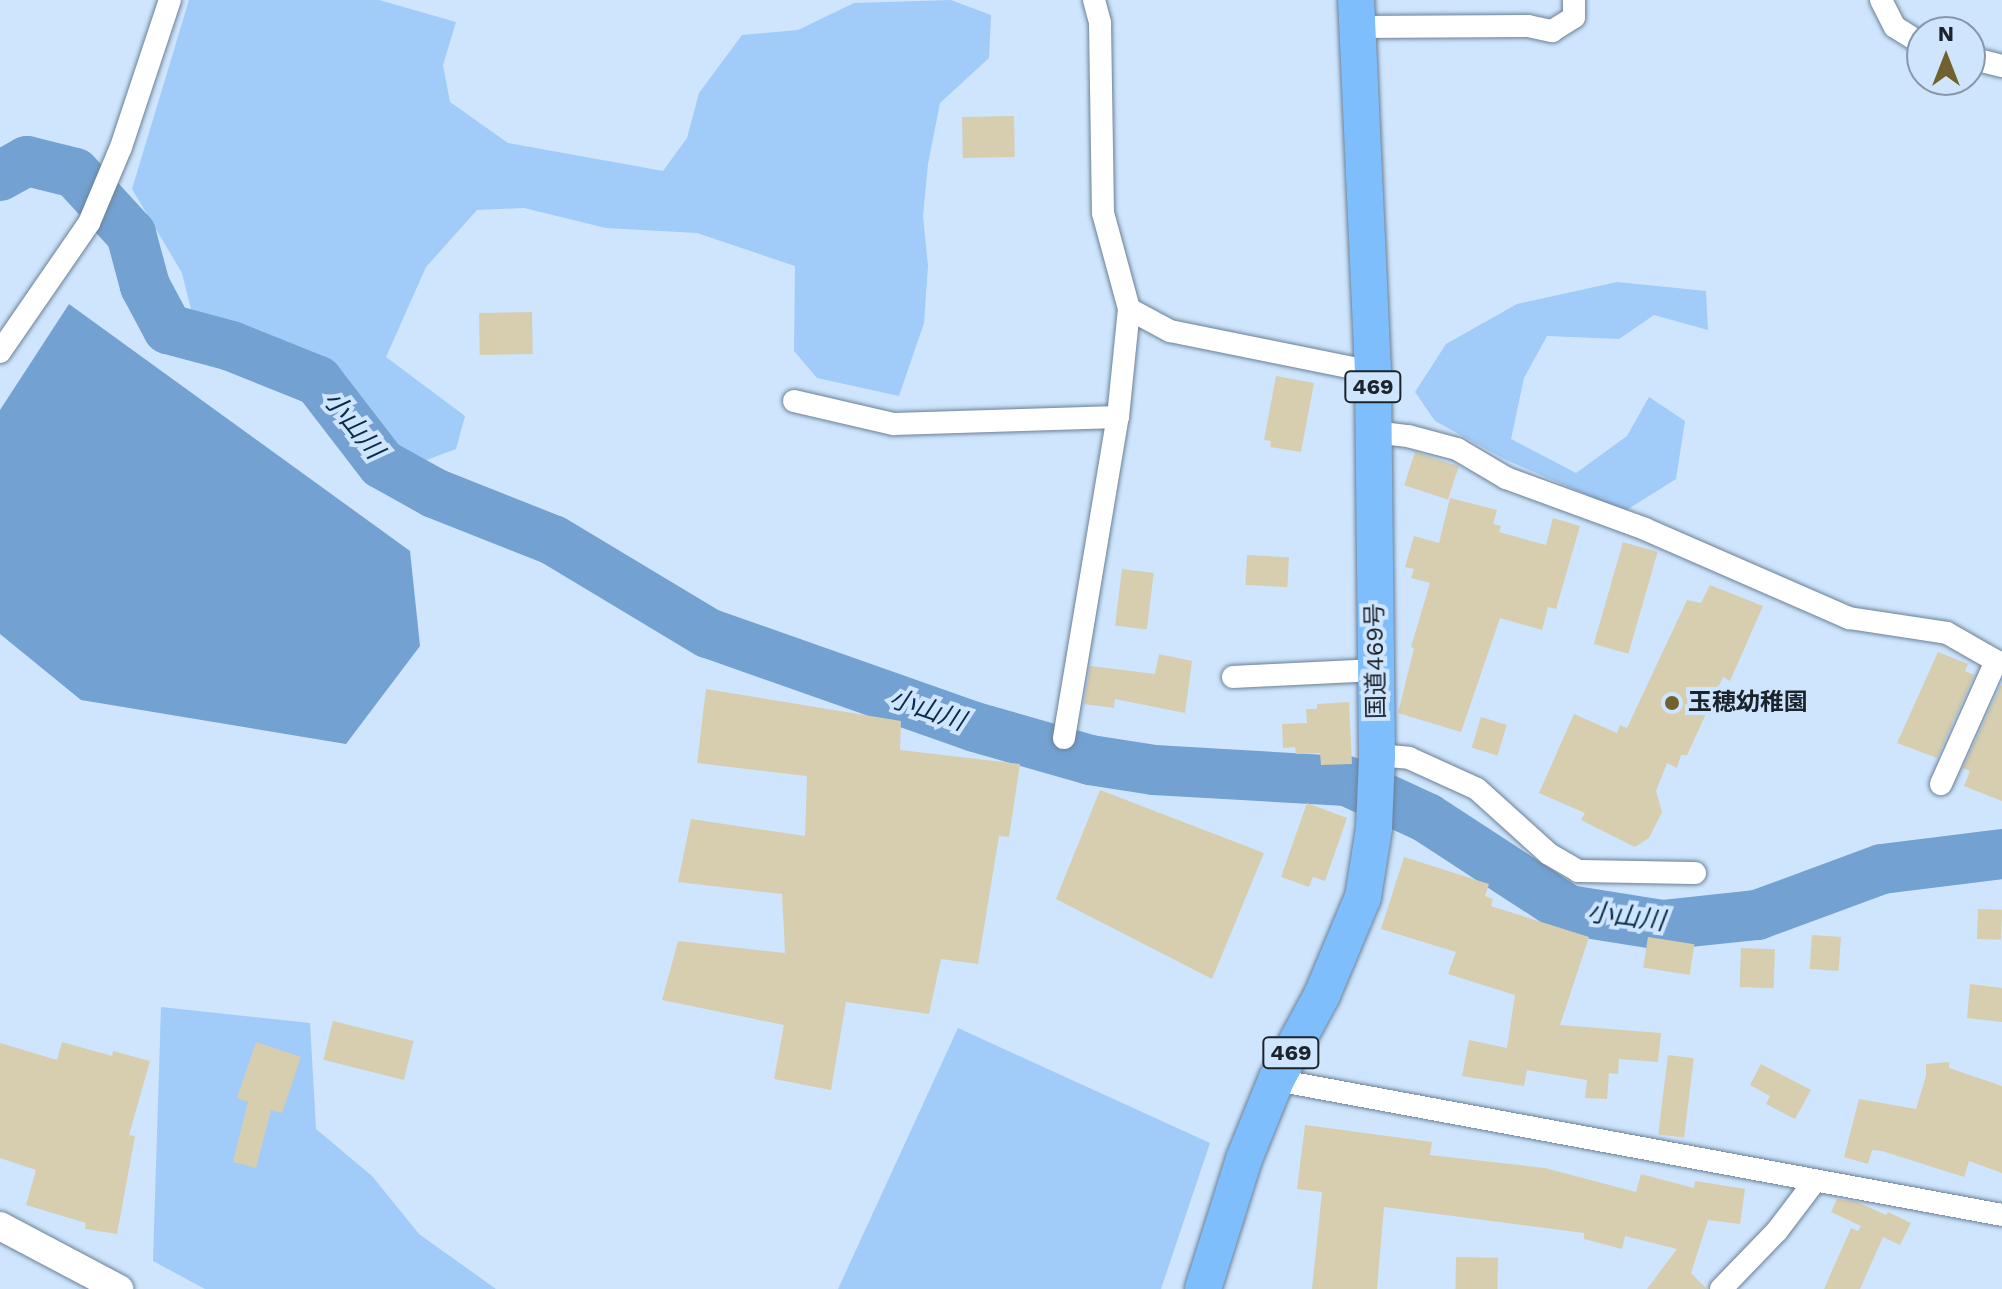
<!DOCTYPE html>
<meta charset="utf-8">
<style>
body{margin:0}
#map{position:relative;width:2002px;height:1289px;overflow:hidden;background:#cee5fd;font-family:"Work Sans","Noto Sans JP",sans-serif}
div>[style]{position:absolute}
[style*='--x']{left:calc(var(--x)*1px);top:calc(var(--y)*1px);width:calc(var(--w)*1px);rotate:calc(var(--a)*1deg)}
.green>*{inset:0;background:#a1cbf8}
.water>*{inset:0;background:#72a1d2}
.river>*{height:50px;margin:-25px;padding:0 25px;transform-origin:25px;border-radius:25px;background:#72a1d2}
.building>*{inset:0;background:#d7ceb0;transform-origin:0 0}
.roads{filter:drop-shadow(0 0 2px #6c8096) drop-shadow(0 0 2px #6c8096)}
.minor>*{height:22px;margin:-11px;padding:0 11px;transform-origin:11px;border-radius:11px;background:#fff}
.tertiary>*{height:28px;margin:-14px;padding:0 14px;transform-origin:14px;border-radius:14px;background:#fff}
.trunk>*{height:36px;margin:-18px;padding:0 18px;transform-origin:18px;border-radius:18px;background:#7ebefc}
.dots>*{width:22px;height:22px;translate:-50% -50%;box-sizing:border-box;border:4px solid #cee5fd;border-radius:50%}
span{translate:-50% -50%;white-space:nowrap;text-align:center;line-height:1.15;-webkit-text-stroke:8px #cee5fd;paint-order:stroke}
.shield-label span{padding:2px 6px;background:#cee5fd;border:2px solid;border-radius:6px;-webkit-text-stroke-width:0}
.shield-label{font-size:22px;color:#1b232c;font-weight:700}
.street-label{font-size:24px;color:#1b232c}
.poi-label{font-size:24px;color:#1b232c;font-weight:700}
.left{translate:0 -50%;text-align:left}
.water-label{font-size:26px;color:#082c4c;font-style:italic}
.north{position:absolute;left:1906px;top:16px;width:80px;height:80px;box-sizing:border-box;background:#cee5fd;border:2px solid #8697a9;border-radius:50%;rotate:0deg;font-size:22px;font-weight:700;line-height:32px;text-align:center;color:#1b232c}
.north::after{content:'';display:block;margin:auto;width:28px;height:36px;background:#71612f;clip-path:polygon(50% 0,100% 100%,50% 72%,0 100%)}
</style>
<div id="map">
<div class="green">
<i style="clip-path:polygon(189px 0,379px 0,456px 22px,443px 65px,450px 102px,508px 143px,663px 171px,687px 138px,699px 93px,742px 35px,798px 30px,854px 3px,951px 0,991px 15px,989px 58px,940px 103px,928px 164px,923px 216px,928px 266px,924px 323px,899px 396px,817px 378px,794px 351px,795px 266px,697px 233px,606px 228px,524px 208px,477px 210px,426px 267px,386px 357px,465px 416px,456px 449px,410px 466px,309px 364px,198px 338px,182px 273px,132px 189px)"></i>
<i style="clip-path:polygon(1617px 282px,1706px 291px,1708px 330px,1654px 315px,1619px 339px,1547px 336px,1524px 378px,1511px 439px,1576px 473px,1627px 436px,1649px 397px,1685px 421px,1676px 479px,1625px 511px,1506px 460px,1435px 421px,1415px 392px,1446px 344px,1517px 304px)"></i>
<i style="clip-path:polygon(161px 1007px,310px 1023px,316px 1129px,372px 1176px,419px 1234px,496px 1289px,205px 1289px,153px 1261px)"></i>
<i style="clip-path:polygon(958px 1028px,1210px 1143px,1161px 1289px,838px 1289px)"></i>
</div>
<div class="water">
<i style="clip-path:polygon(69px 304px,410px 551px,420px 646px,346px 744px,81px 700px,0 634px,0 410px)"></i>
</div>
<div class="river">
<i style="--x:0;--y:176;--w:31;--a:-29"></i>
<i style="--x:27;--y:161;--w:49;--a:14"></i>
<i style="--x:75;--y:173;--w:83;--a:47.4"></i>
<i style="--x:131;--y:234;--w:54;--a:74.9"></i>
<i style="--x:145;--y:286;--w:49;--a:61.9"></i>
<i style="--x:168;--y:329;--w:65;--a:15.1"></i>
<i style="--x:231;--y:346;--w:94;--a:21.9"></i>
<i style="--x:318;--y:381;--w:105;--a:52.4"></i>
<i style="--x:382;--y:464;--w:60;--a:29.1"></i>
<i style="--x:434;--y:493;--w:128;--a:21.6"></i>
<i style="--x:553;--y:540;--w:181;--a:31"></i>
<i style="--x:708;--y:633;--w:283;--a:19.4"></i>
<i style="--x:975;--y:727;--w:120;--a:16"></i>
<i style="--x:1090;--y:760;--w:65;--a:8.9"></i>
<i style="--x:1154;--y:770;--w:193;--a:3.3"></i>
<i style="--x:1347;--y:781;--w:88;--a:24.8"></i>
<i style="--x:1427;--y:818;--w:168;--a:33.1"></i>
<i style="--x:1568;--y:910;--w:95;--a:9.1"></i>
<i style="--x:1662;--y:925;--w:96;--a:-6"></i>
<i style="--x:1757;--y:915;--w:133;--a:-20.2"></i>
<i style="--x:1882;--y:869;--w:121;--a:-7.1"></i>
</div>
<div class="building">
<i style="left:1014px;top:116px;width:41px;height:52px;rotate:89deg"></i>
<i style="left:532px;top:312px;width:42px;height:53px;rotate:89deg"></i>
<i style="clip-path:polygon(1276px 376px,1314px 383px,1301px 452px,1270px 447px,1271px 441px,1264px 440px)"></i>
<i style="left:1415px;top:452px;width:46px;height:35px;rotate:18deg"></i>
<i style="clip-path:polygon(1450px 498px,1497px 510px,1493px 524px,1501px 526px,1499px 532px,1546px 545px,1553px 518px,1580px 526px,1556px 609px,1548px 607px,1542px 630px,1500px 618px,1461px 732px,1398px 713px,1414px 648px,1411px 647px,1430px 583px,1411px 578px,1414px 569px,1405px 567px,1414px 536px,1439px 543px)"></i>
<i style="left:1623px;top:542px;width:36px;height:106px;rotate:16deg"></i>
<i style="left:1247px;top:555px;width:42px;height:30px;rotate:3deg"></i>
<i style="left:1122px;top:569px;width:32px;height:57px;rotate:7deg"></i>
<i style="clip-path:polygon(1710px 585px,1763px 606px,1730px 681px,1723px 677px,1687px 755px,1681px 755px,1677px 768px,1667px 763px,1656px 791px,1662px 812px,1649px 838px,1635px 847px,1581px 820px,1585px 813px,1539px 793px,1574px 714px,1617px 733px,1620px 725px,1627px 728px,1687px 600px,1701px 603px)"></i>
<i style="clip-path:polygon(1938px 652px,1968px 664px,1965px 671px,1974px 675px,1937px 758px,1897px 743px)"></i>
<i style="clip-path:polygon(1159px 654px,1192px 661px,1185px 713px,1115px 699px,1114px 708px,1084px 704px,1090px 666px,1155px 674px)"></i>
<i style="clip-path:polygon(2001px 685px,2002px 686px,2002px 801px,1964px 786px,1970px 771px,1963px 768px)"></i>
<i style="clip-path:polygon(706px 689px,901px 721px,900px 750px,1020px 764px,1009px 837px,999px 836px,978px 964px,941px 959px,929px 1014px,846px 1002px,831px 1090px,774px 1079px,784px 1025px,662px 1000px,678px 941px,785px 953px,782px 894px,678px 882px,691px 819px,805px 836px,807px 776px,697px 763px)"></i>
<i style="clip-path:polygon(1349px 702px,1352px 764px,1321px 765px,1320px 753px,1296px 754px,1295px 747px,1283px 748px,1282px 724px,1307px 723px,1306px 709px,1317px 709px,1317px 704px)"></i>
<i style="left:1481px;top:717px;width:27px;height:32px;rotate:17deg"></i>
<i style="clip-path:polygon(1100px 790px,1264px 853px,1212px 979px,1056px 899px)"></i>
<i style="clip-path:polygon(1307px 803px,1347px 818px,1325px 881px,1313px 877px,1309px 887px,1281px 877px)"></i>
<i style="clip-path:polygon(1404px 857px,1489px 884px,1485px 896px,1493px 899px,1491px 906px,1589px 937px,1560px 1025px,1661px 1033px,1658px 1062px,1619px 1059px,1618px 1074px,1609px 1073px,1607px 1099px,1585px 1098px,1587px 1080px,1527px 1070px,1524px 1086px,1462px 1076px,1469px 1040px,1507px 1048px,1515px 995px,1448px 974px,1456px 952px,1381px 929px)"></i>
<i style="left:1978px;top:909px;width:24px;height:30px;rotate:2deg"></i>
<i style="left:1812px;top:935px;width:29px;height:34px;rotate:4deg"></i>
<i style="left:1648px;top:937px;width:47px;height:31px;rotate:9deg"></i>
<i style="left:1741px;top:948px;width:34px;height:39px;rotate:2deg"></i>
<i style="clip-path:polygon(1970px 984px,2002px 988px,2002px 1022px,1967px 1018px)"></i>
<i style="left:333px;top:1021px;width:83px;height:40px;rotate:14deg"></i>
<i style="clip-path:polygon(62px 1042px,112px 1056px,113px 1051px,150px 1061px,129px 1135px,135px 1136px,117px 1234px,85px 1229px,86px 1223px,26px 1205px,36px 1170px,0 1158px,0 1043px,57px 1060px)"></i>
<i style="clip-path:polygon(256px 1042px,301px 1057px,282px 1113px,271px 1110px,256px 1168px,233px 1162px,248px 1102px,237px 1098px)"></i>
<i style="left:1668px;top:1055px;width:26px;height:80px;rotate:7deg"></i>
<i style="clip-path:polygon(1949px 1062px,1949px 1068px,2002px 1086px,2002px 1173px,1969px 1161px,1964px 1177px,1882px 1151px,1872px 1150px,1868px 1164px,1844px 1157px,1859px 1099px,1916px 1109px,1926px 1076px,1926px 1064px)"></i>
<i style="clip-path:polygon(1761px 1064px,1811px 1090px,1795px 1119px,1766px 1104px,1770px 1096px,1750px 1085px)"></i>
<i style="clip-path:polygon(1305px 1125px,1432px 1142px,1430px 1155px,1545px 1168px,1636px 1192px,1641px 1174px,1694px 1188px,1695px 1181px,1745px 1189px,1740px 1224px,1708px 1220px,1691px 1273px,1707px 1289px,1647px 1289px,1677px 1249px,1625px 1236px,1622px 1249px,1584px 1239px,1584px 1233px,1384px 1207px,1377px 1289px,1312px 1289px,1322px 1192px,1297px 1189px)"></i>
<i style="clip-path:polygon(1837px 1199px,1857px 1202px,1886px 1215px,1888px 1212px,1911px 1223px,1900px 1245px,1883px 1237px,1860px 1289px,1824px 1289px,1851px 1228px,1858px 1231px,1861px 1226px,1831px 1212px)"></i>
<i style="left:1456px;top:1257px;width:42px;height:32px;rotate:1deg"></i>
</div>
<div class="roads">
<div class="minor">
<i style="--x:1094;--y:0;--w:24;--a:75"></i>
<i style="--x:1100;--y:23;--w:190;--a:89.1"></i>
<i style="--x:1103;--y:213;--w:99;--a:74.8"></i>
<i style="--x:1129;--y:309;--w:47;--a:28.2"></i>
<i style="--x:1170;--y:331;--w:207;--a:11.4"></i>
<i style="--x:1881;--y:0;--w:30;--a:63"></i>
<i style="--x:1895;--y:27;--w:32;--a:32"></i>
<i style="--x:1358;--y:27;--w:170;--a:-0.3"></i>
<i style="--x:1528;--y:26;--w:25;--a:12"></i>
<i style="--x:1552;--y:31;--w:26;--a:-32"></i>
<i style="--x:1574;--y:17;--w:17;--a:-90"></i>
<i style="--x:1970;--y:58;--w:33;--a:14"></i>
<i style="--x:0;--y:352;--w:157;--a:-55.4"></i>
<i style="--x:89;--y:223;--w:82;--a:-67.2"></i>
<i style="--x:121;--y:147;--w:155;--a:-71.6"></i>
<i style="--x:794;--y:401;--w:103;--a:13"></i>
<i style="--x:894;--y:424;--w:224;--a:-1.8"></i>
<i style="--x:1118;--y:417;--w:109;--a:-84.2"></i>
<i style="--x:1374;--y:432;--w:34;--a:7"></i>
<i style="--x:1408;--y:436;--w:51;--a:14.9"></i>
<i style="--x:1457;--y:449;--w:57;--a:30.6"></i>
<i style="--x:1506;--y:478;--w:148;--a:20.1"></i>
<i style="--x:1645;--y:529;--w:223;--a:23.6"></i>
<i style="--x:1849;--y:618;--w:99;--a:8.7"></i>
<i style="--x:1947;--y:633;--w:56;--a:29.7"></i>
<i style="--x:1996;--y:661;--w:135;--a:114.1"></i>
<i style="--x:1233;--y:677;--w:143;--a:-2.8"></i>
<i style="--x:1064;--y:738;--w:326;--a:-80.5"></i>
<i style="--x:1377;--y:755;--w:32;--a:5"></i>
<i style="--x:1409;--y:758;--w:75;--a:24.5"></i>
<i style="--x:1477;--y:789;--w:97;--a:42.1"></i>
<i style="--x:1549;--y:854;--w:34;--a:30"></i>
<i style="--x:1578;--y:871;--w:117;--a:1"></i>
<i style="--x:1276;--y:1080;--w:738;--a:10.53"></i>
<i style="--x:1721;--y:1289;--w:81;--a:-46"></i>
<i style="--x:1777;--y:1231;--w:63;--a:-52.8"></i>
</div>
<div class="tertiary">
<i style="--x:0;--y:1226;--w:135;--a:27.9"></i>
</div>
<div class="trunk">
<i style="--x:1203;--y:1289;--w:136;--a:-72.5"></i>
<i style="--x:1244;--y:1159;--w:85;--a:-67.9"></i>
<i style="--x:1276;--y:1080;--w:97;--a:-61.6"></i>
<i style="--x:1322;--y:995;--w:106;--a:-67.3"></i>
<i style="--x:1363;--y:897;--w:70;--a:-80.9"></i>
<i style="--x:1374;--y:828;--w:73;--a:-87.6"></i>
<i style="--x:1377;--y:755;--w:383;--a:-90.6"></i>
<i style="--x:1373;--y:372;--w:372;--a:-92.6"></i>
</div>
</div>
<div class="dots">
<i style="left:1672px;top:703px;background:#71612f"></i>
</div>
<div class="shield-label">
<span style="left:1373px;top:387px">469</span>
<span style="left:1291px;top:1053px">469</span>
</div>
<div class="street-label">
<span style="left:1376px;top:661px;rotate:-91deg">国道469号</span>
</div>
<div class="poi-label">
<span class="left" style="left:1688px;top:703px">玉穂幼稚園</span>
</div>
<div class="water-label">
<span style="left:353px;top:425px;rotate:51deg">小山川</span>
<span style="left:927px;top:710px;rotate:19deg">小山川</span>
<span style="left:1626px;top:917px;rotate:7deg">小山川</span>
</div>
<div class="north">N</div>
</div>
